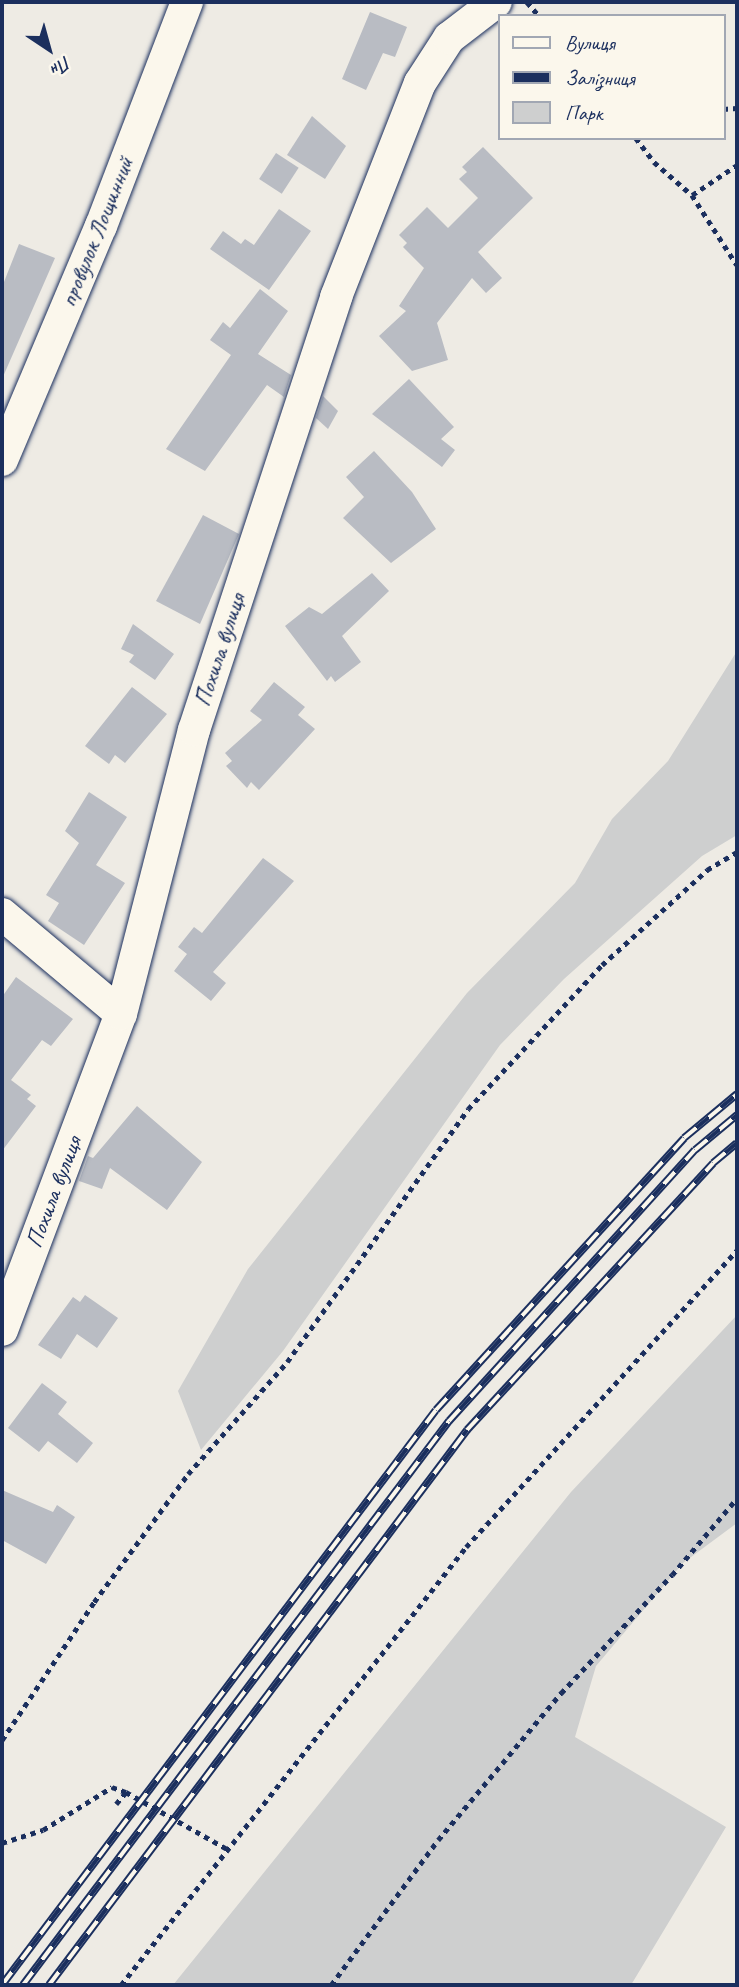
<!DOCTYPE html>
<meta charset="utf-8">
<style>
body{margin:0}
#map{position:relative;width:739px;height:1987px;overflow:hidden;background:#eeebe4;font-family:Caveat,sans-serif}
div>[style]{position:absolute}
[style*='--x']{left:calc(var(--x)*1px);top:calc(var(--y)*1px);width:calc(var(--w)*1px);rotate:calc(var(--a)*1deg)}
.green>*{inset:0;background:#cecfcf}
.building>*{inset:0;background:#b9bcc3;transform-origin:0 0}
.path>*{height:4.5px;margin-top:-2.25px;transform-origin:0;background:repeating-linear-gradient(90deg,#1b2f5e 0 5px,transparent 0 10px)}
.roads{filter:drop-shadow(0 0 2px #1b2f5e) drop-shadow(0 0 2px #1b2f5e)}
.minor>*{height:32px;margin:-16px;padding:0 16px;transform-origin:16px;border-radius:16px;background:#fbf7ec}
.rail>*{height:8px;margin-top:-4px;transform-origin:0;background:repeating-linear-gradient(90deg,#fbf7ec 0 16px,#1b2f5e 0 32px);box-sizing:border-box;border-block:2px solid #1b2f5e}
span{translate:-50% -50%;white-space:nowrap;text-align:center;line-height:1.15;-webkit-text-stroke:5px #fbf7ec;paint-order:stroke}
.street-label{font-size:24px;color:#1b2f5e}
.frame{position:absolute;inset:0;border:4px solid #1b2f5e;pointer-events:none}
.legend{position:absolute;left:498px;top:14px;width:228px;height:126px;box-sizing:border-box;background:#fbf7ec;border:2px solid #a1a7b3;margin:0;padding:9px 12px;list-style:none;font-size:21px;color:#1b2f5e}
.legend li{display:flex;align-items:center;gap:14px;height:35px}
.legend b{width:35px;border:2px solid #a1a7b3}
.north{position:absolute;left:14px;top:14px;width:70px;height:70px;-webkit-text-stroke:5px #fbf7ec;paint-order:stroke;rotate:144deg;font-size:19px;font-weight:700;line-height:28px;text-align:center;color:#1b2f5e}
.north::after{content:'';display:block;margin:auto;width:24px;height:32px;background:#1b2f5e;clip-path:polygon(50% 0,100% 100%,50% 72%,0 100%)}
</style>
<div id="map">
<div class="green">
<i style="clip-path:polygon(737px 651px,737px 835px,702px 856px,564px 979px,500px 1045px,283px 1351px,201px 1450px,178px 1391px,248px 1269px,467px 993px,575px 883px,612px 819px,668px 761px)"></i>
<i style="clip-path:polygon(737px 1315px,737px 1523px,683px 1563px,596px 1666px,575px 1737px,726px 1827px,631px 1985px,173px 1985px,571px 1492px)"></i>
</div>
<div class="building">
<i style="clip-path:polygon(370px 12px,407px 27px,395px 57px,383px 53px,366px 90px,342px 79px)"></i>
<i style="clip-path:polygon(312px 116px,346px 146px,325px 179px,287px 155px)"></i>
<i style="clip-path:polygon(483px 147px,533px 198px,478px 252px,502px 278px,486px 293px,472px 278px,437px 323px,448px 360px,412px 371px,379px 336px,406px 311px,399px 306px,424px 268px,403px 247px,407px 243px,399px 235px,427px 207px,448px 228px,478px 198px,459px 179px,467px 172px,462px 167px)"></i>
<i style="left:276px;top:153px;width:27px;height:31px;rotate:33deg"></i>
<i style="clip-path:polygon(279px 209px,311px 231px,269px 290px,210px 249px,223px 231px,241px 244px,245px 239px,254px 245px)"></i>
<i style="clip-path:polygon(19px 244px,55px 258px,2px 379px,2px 287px)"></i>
<i style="clip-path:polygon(260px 289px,288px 311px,258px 354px,291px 375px,284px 397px,267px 385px,205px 471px,166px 449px,231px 355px,210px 340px,223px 322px,230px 328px)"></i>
<i style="clip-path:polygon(409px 379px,454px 427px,441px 439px,455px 450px,442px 467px,372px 414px)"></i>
<i style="clip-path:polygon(323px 396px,338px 411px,328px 429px,316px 418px)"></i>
<i style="clip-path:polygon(374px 451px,412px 492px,436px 529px,391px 563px,343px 518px,364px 497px,346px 477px)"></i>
<i style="clip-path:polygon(203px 515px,239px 534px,200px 624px,156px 601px)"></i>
<i style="clip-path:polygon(372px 573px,389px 591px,342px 636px,361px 662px,335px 682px,331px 676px,327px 681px,285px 626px,309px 607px,322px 614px)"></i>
<i style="clip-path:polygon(133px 624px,174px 654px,155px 680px,129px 662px,134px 655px,121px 649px)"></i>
<i style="clip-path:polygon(274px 682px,305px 707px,298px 715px,315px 729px,259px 790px,251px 782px,247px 788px,226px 766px,232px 761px,225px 753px,262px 720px,250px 711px)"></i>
<i style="clip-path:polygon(132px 687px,167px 714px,125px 763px,115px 755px,109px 764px,85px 746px)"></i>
<i style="clip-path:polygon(89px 792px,127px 817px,96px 865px,125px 883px,84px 945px,48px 921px,59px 903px,46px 895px,79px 843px,65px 831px)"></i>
<i style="clip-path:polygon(263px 858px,294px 881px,213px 972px,226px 983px,211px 1001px,174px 971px,187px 954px,178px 947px,194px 927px,202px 933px)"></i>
<i style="clip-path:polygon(16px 977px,73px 1019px,51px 1046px,42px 1040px,11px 1080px,31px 1095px,27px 1099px,36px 1106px,2px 1151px,2px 997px)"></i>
<i style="clip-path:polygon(137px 1106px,202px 1162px,167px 1210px,110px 1168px,102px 1189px,79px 1181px,88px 1156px,93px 1158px)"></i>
<i style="clip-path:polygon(85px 1295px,118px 1318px,97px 1348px,77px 1334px,61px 1359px,38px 1345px,73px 1297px,80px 1302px)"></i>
<i style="clip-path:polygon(42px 1383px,67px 1402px,58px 1414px,93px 1443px,77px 1463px,48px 1441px,39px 1452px,8px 1428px)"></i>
<i style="clip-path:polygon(2px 1490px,53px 1512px,57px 1505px,75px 1517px,46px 1564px,2px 1540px)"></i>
</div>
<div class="path">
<i style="--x:527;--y:2;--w:18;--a:49"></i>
<i style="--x:723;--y:109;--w:14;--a:-4"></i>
<i style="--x:636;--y:138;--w:30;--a:53"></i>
<i style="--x:654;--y:162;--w:50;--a:41"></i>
<i style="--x:692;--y:195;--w:54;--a:-33.7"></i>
<i style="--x:692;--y:195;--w:83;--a:57.3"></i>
<i style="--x:2;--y:1740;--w:166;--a:-56.3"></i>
<i style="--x:94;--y:1602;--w:159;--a:-53.7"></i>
<i style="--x:188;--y:1474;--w:149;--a:-48.5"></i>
<i style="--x:287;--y:1362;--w:311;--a:-54.4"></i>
<i style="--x:468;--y:1109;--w:197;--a:-47.1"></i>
<i style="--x:602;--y:965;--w:142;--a:-42.1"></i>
<i style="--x:707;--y:870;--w:35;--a:-31"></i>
<i style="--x:116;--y:1804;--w:16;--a:-50"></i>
<i style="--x:126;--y:1792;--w:116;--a:29.4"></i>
<i style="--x:2;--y:1843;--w:43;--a:-17.6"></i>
<i style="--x:43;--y:1830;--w:81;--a:-31.9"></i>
<i style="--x:112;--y:1787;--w:15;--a:20"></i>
<i style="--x:121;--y:1985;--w:558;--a:-51.77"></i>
<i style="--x:466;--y:1547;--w:402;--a:-47.6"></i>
<i style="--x:331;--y:1985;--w:180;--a:-53.6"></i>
<i style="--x:438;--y:1840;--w:192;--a:-50.1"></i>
<i style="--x:561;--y:1693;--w:162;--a:-46.8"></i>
<i style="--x:672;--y:1575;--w:101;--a:-49.8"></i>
</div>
<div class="roads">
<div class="minor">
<i style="--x:2;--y:460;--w:254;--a:-67.1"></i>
<i style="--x:101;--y:226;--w:240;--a:-69"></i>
<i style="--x:2;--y:914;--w:155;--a:40"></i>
<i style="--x:2;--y:1330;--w:338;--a:-69.4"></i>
<i style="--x:121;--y:1014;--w:293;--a:-75.6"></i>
<i style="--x:194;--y:730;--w:456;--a:-71.8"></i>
<i style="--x:336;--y:297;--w:230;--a:-68.6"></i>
<i style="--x:420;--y:83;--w:54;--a:-57.2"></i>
<i style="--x:449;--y:38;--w:59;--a:-37.5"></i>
</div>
</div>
<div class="rail">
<i style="--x:2;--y:1985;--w:720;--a:-52.96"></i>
<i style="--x:436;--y:1410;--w:368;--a:-47.6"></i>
<i style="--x:684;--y:1138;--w:69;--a:-39.7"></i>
<i style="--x:23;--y:1985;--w:707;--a:-52.94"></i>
<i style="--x:449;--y:1421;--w:366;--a:-47.8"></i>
<i style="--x:695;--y:1150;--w:55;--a:-39.8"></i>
<i style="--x:49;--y:1985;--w:695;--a:-53.01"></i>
<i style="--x:467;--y:1430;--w:363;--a:-47.3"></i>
<i style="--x:713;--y:1163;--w:31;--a:-40"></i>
</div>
<div class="street-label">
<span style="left:97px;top:232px;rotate:-68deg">провулок Лощинний</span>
<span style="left:220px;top:650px;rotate:-72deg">Похила вулиця</span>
<span style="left:54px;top:1192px;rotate:-69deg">Похила вулиця</span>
</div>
<div class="frame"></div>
<ul class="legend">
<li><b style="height:9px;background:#fbf7ec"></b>Вулиця</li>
<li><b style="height:9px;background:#1b2f5e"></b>Залізниця</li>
<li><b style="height:19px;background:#cecfcf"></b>Парк</li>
</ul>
<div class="north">Пн</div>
</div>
